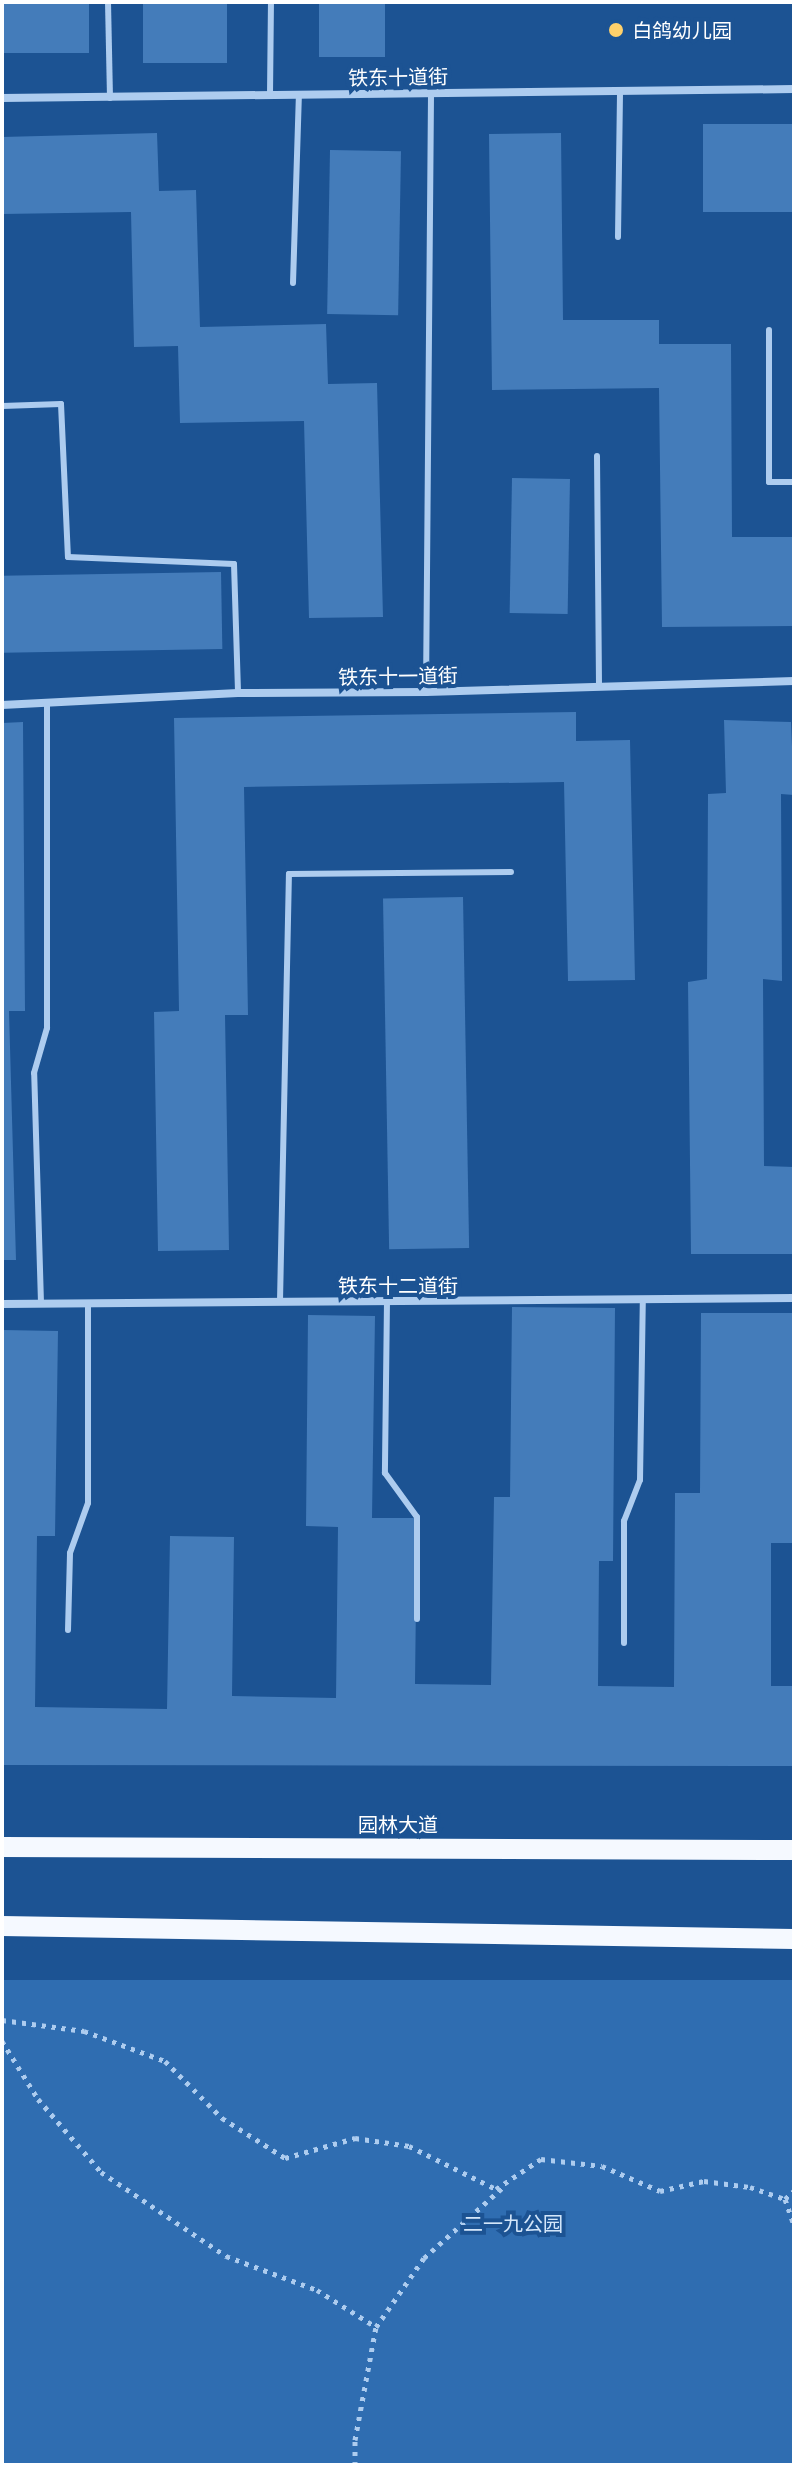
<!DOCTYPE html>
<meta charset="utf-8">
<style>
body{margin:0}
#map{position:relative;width:796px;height:2467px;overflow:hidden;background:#1c5393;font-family:"Noto Sans","Noto Sans SC",sans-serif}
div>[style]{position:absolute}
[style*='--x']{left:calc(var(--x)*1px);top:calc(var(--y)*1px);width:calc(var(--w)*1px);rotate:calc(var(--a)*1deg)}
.green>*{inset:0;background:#2f6db1;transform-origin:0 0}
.building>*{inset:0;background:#447cba;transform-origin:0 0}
.path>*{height:5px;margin-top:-2.5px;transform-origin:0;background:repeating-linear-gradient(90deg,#adccef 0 4px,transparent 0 10px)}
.lane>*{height:6px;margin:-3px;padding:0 3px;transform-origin:3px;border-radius:3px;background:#adccef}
.street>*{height:8px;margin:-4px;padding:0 4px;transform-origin:4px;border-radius:4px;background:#adccef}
.primary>*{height:20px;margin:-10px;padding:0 10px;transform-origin:10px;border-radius:10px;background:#f5f9ff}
.dots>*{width:22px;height:22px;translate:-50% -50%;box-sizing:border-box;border:4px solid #1c5393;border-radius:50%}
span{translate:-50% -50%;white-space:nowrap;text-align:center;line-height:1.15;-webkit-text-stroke:8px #1c5393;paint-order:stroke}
.poi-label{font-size:20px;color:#fff}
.left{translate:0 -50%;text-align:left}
.street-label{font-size:20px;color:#fff}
.park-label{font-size:20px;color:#d3e6fa}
.frame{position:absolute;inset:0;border:4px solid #fff;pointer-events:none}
</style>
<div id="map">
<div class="green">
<i style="left:794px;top:1980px;width:485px;height:792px;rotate:90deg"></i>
</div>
<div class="building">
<i style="left:2px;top:2px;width:87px;height:51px"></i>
<i style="left:143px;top:2px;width:84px;height:61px"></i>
<i style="left:319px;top:2px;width:66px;height:55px"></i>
<i style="left:703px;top:124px;width:91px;height:88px"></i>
<i style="clip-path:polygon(157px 133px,159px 191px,196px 190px,200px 327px,326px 324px,328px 384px,377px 383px,383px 617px,309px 618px,304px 421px,180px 423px,178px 346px,134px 347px,131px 212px,2px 214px,2px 137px)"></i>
<i style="clip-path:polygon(561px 133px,563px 320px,659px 320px,659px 344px,731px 344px,732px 537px,794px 537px,794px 626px,662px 627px,659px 388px,492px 390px,489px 134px)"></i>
<i style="left:330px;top:150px;width:71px;height:164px;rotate:1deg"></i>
<i style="left:512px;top:478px;width:58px;height:135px;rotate:1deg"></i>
<i style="left:221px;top:572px;width:77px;height:219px;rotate:89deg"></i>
<i style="clip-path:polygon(576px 712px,576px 741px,630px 740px,635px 980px,568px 981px,564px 782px,244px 787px,248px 1015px,225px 1015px,229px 1250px,158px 1251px,154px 1012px,179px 1011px,174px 718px)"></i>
<i style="clip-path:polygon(724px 720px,791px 722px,794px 795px,781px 794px,782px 981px,763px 979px,764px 1166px,794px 1167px,794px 1254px,691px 1254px,688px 982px,707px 979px,708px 794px,726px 793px)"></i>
<i style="clip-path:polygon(23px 722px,25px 1011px,9px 1011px,16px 1260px,2px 1260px,2px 723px)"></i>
<i style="left:463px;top:897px;width:351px;height:80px;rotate:89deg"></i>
<i style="clip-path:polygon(512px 1307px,615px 1308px,613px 1561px,599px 1561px,598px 1686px,674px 1687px,675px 1493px,700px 1493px,701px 1313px,794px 1313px,794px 1543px,771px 1543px,771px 1686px,794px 1686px,794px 1766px,2px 1765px,2px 1330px,58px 1331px,55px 1536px,37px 1536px,35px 1707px,167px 1709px,170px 1536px,234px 1537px,232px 1696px,336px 1698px,338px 1527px,306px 1526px,308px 1315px,375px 1316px,372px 1518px,417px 1518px,415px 1684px,491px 1685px,494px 1497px,510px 1497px)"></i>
</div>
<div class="path">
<i style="--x:2;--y:2020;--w:83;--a:7.6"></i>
<i style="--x:84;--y:2031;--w:86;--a:20.3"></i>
<i style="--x:165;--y:2061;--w:81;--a:45"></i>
<i style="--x:222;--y:2118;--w:75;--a:32.4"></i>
<i style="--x:285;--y:2158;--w:73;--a:-15.9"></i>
<i style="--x:355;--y:2138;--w:55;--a:8.4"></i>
<i style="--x:409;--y:2146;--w:97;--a:26.3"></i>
<i style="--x:496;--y:2189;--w:54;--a:-33.7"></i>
<i style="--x:541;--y:2159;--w:61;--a:6.5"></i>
<i style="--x:602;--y:2166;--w:63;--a:23.3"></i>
<i style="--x:660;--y:2191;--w:45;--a:-12.8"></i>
<i style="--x:704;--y:2181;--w:46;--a:7.4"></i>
<i style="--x:750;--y:2187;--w:37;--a:19"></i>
<i style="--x:785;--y:2199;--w:12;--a:-42"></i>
<i style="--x:2;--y:2041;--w:68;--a:58.2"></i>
<i style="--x:38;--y:2099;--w:96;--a:49.2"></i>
<i style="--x:101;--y:2172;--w:151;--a:33.9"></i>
<i style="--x:226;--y:2256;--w:97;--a:20.5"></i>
<i style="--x:317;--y:2290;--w:70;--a:32.1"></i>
<i style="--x:785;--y:2199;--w:28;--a:71"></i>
<i style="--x:355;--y:2465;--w:25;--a:-90"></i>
<i style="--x:355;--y:2440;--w:115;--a:-79.5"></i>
<i style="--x:376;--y:2327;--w:84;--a:-55.2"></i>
<i style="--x:424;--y:2258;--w:105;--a:-41.9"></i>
</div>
<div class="lane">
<i style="--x:108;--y:2;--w:96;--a:88.8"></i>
<i style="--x:270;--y:95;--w:93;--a:-89.4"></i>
<i style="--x:618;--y:237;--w:146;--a:-89.2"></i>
<i style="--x:293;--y:283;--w:188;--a:-88.2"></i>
<i style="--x:769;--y:330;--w:152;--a:90"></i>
<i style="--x:769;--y:482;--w:25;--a:0"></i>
<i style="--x:2;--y:406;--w:59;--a:-1.9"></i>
<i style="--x:61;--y:404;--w:153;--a:87.4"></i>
<i style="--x:68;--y:557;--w:166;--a:2.4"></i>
<i style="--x:234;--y:564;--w:129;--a:88.2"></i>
<i style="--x:597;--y:456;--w:231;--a:89.5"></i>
<i style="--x:426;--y:692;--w:599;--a:-89.52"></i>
<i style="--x:280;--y:1301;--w:427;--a:-88.8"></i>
<i style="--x:289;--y:874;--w:222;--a:-0.5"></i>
<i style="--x:387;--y:1301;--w:172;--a:90.7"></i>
<i style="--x:385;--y:1473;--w:54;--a:54"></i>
<i style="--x:417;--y:1517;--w:102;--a:90"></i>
<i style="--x:41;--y:1303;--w:230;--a:-91.7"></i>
<i style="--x:34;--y:1073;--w:47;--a:-73.9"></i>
<i style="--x:47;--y:1028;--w:324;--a:-90"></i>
<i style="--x:68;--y:1630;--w:77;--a:-88.5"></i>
<i style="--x:70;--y:1553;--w:53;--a:-70.2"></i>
<i style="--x:88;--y:1503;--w:200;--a:-90"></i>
<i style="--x:624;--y:1643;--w:122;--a:-90"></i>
<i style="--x:624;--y:1521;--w:44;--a:-68.7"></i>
<i style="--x:640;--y:1480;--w:181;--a:-89.1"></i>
</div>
<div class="street">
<i style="--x:2;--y:98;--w:792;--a:-0.65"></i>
<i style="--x:2;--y:705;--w:236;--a:-2.9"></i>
<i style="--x:238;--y:693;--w:188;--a:-0.3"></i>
<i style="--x:426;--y:692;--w:368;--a:-1.7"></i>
<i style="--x:2;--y:1304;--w:792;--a:-0.43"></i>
</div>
<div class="primary">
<i style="--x:2;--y:1847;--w:792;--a:0.22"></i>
<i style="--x:2;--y:1926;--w:792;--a:0.94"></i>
</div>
<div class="dots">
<i style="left:616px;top:30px;background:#ffd16b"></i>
</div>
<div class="poi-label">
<span class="left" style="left:632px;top:30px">白鸽幼儿园</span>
</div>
<div class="street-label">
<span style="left:398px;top:77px;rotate:-1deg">铁东十道街</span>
<span style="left:398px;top:676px;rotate:-1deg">铁东十一道街</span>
<span style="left:398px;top:1285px">铁东十二道街</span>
<span style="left:398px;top:1824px">园林大道</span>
</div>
<div class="park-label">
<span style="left:513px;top:2223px">二一九公园</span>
</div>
<div class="frame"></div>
</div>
